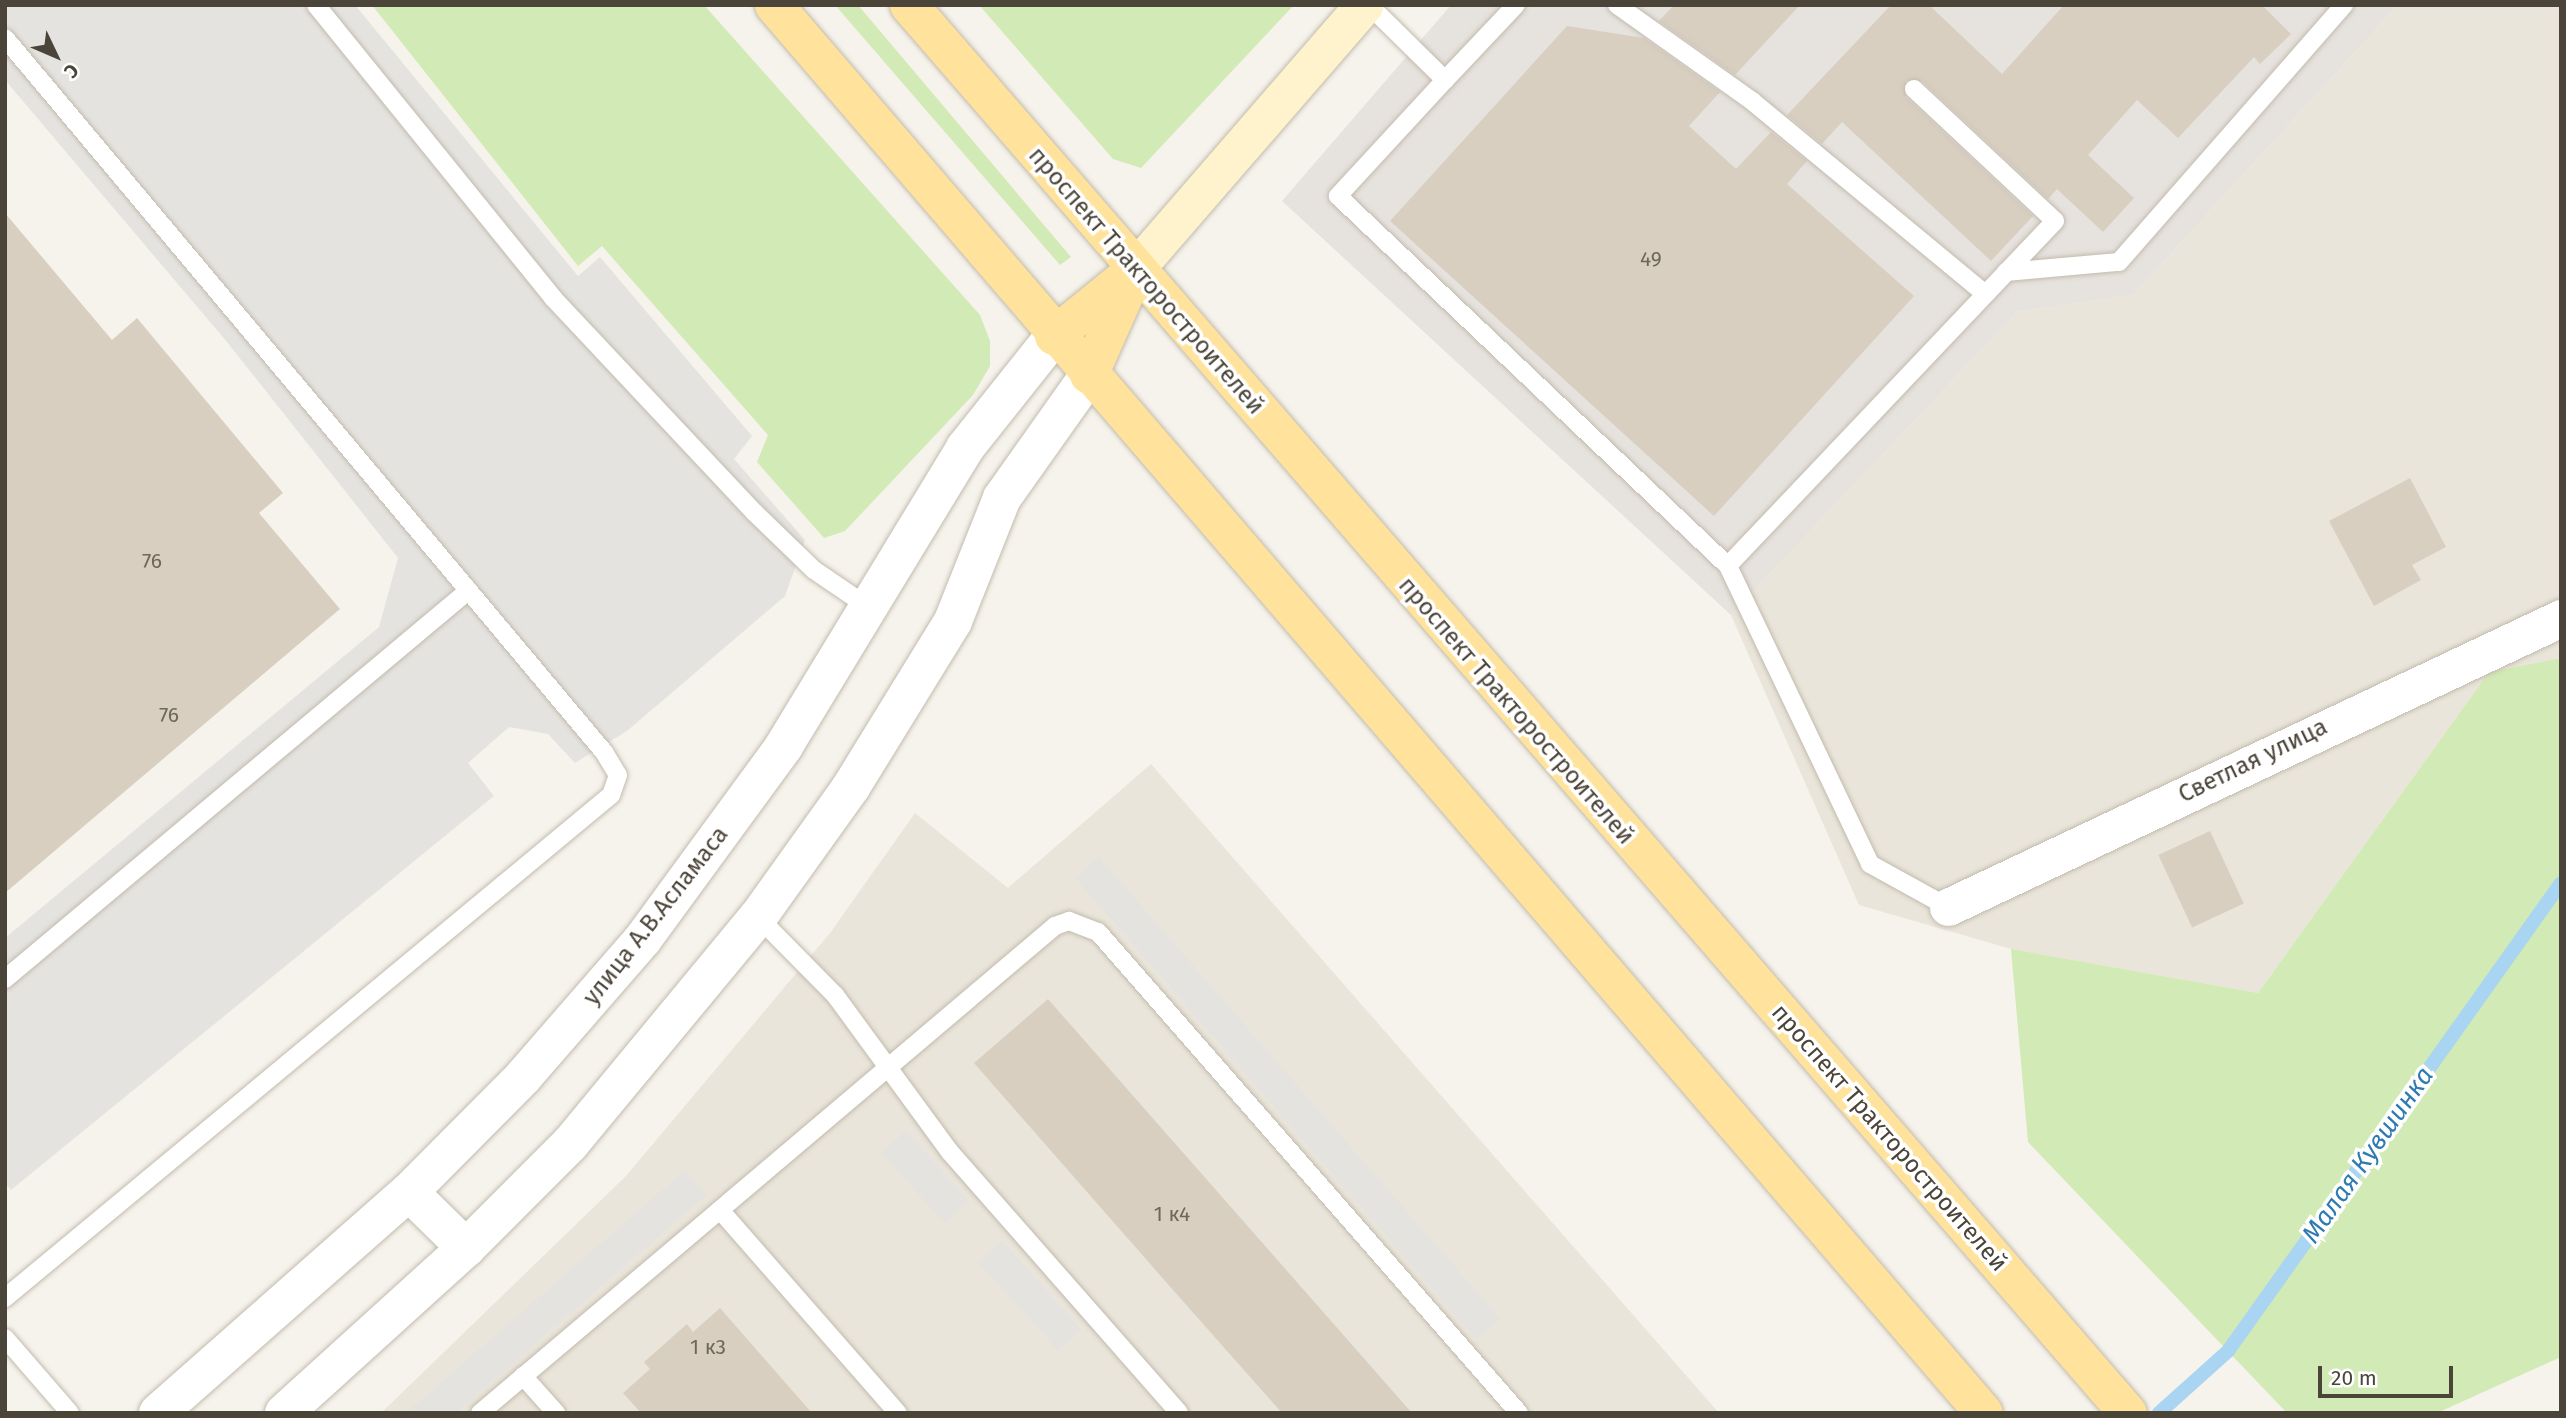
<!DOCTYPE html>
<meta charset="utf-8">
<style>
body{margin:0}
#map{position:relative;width:2566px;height:1418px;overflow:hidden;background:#f6f3ec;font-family:"Fira Sans",sans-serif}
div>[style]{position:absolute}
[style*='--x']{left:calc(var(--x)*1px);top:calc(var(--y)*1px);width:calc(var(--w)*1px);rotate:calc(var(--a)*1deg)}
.residential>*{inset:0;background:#eae5da}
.industrial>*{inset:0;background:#e6e2dd}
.green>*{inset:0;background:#d2eab5}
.parking>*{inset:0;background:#e5e3e0;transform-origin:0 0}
.stream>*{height:14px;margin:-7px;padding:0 7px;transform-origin:7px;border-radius:7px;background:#a9d4f2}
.building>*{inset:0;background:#d8cfc1;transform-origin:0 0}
.roads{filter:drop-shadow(0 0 2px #c2bbae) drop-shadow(0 0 2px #c2bbae)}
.service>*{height:18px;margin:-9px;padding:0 9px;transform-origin:9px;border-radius:9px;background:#fff}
.minor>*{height:37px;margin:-18.5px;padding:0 18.5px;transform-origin:18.5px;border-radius:18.5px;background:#fff}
.tertiary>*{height:38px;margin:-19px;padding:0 19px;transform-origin:19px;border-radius:19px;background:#fff}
.secondary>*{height:38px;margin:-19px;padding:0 19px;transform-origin:19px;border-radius:19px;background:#fff3cd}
.primary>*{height:38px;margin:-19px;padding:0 19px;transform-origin:19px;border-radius:19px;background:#ffe39c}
span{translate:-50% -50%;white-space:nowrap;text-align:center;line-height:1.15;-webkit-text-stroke:7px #fff;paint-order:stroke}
.number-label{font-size:21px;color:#6e675b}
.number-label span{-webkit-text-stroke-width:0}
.street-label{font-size:24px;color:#4b4439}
.water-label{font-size:26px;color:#2e7ab2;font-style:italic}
.frame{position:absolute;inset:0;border:7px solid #4b4439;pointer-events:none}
.north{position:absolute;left:21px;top:21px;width:70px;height:70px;-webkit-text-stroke:5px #fff;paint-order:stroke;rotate:134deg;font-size:19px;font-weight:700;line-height:28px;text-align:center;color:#4b4439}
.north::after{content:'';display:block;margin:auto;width:24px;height:32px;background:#4b4439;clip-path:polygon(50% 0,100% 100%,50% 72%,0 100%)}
.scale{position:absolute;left:2318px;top:1366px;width:135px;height:32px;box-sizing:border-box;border:4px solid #4b4439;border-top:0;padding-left:9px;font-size:21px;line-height:24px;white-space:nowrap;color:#4b4439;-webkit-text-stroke:5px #fff;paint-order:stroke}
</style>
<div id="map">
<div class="residential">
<i style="clip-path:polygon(2398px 5px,2561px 5px,2561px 658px,2489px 672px,2258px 993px,2011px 949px,1859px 905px,1731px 615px,2017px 312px,2133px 295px)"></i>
<i style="clip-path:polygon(1151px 764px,1719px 1413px,381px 1413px,626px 1176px,830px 933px,915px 813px,1008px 888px)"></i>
</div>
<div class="industrial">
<i style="clip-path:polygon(1451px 5px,2398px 5px,2133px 295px,2017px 312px,1731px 615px,1282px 201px)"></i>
</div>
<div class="green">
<i style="clip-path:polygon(372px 5px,704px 5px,980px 315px,990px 341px,990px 366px,973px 395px,845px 531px,824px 538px,757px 462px,768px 435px,602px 246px,578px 266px)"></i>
<i style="clip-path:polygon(835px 5px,858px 5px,1071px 257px,1060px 265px)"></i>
<i style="clip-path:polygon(979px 5px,1294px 5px,1141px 168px,1113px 159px)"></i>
<i style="clip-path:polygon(2561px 658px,2561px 1357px,2437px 1413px,2287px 1413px,2028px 1142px,2011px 949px,2258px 993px,2489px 672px)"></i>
</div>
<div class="parking">
<i style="clip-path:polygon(5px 5px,355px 5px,578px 276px,600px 257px,752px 436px,734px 459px,805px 540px,785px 596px,627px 731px,575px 763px,548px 734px,509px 727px,468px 763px,494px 796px,11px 1190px,5px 1183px,5px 938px,379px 627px,398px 558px,227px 342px,5px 80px)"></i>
<i style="left:1099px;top:857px;width:612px;height:32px;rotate:49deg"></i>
<i style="left:906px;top:1131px;width:94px;height:33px;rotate:48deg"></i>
<i style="left:685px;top:1170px;width:33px;height:369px;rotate:49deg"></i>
<i style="left:1002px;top:1241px;width:119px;height:32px;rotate:48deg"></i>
</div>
<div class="stream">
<i style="--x:2159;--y:1413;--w:93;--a:-41.9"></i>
<i style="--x:2228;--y:1351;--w:574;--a:-54.57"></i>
</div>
<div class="building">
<i style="clip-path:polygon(1674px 5px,1800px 5px,1735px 75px,1659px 21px)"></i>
<i style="clip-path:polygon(1891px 5px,1929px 5px,2002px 74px,2064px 5px,2262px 5px,2291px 34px,2260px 64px,2254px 57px,2178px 138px,2137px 100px,2088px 155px,2134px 198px,2103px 232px,2057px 189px,2048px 199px,1922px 81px,1906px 81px,1906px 97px,2033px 216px,1991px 261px,1842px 122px,1822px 144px,1787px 115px)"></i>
<i style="clip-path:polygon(1567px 26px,1644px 38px,1720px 92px,1689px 126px,1736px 169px,1771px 132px,1807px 161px,1787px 184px,1914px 296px,1714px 516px,1390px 221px)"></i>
<i style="clip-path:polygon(5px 213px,112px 340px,137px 318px,283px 493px,259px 513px,340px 609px,5px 893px)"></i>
<i style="clip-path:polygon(2410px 478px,2446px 547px,2412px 565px,2421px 580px,2374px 606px,2329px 521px)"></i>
<i style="left:2210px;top:831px;width:80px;height:57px;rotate:65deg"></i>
<i style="clip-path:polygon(1048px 999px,1412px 1413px,1282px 1413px,1173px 1290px,974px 1063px)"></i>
<i style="clip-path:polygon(720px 1308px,812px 1413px,641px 1413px,623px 1393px,650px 1369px,644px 1362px,687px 1324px,693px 1332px)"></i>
</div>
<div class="roads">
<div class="service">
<i style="--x:316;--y:5;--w:377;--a:51"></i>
<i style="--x:553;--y:298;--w:294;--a:46.8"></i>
<i style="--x:754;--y:512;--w:83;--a:44"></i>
<i style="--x:814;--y:570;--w:64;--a:34.2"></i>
<i style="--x:1369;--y:5;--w:107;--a:44.6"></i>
<i style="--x:1445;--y:80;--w:158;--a:132.7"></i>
<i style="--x:1338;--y:196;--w:538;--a:43.49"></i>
<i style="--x:1617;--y:5;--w:166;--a:35.4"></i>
<i style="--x:1752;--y:101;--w:303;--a:39.6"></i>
<i style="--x:5;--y:38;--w:932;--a:50.01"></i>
<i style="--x:604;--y:752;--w:27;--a:59"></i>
<i style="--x:618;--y:775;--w:21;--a:109"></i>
<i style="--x:611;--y:795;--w:788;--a:140.31"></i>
<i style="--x:1445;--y:80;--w:103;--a:-46.6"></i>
<i style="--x:1914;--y:89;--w:193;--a:43.1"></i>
<i style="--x:2055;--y:221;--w:475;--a:133.5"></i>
<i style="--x:1728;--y:566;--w:330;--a:64.5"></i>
<i style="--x:1870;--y:864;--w:89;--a:28.9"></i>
<i style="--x:2006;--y:272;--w:113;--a:-5.1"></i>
<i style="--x:2119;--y:262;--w:342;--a:-48.8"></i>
<i style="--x:758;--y:917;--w:110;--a:45.4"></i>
<i style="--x:835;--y:995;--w:195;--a:53.8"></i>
<i style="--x:950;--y:1152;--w:347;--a:48.7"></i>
<i style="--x:5;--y:979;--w:605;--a:-39.98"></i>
<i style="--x:720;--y:1210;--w:270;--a:48.8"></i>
<i style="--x:5;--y:1338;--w:99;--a:49.1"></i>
<i style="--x:523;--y:1376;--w:50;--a:48.3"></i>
<i style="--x:480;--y:1413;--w:754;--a:-40.26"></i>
<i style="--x:1055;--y:926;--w:15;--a:-20"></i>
<i style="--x:1069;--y:921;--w:31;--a:21"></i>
<i style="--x:1098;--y:932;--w:639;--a:48.81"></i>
</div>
<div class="minor">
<i style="--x:1948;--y:907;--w:678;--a:-25.24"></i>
</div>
<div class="tertiary">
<i style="--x:409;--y:1192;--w:80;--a:44.5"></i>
<i style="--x:158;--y:1413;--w:334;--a:-41.4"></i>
<i style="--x:409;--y:1192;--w:163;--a:-45.2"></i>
<i style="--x:524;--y:1076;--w:181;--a:-49"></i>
<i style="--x:643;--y:939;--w:239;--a:-53.8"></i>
<i style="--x:784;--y:746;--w:349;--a:-58.7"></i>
<i style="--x:965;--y:448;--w:143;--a:-51.5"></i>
<i style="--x:284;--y:1413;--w:246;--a:-42.2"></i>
<i style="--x:466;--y:1248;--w:147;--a:-45"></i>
<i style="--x:570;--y:1144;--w:295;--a:-50.4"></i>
<i style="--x:758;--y:917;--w:160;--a:-54.4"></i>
<i style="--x:851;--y:787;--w:195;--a:-58.4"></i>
<i style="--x:953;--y:621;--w:132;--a:-68.3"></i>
<i style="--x:1002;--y:498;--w:151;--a:-54.7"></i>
</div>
<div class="secondary">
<i style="--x:1136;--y:269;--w:349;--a:-49.1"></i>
</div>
<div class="primary">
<i style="--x:774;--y:5;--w:1856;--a:49.33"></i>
<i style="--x:909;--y:5;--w:1862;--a:49.12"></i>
<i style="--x:1054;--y:336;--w:97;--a:-39.1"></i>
<i style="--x:1089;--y:375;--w:116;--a:-66.1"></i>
</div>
</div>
<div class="number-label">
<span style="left:1651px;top:259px">49</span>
<span style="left:152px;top:561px">76</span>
<span style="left:169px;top:715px">76</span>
<span style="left:1172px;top:1214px">1 к4</span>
<span style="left:708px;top:1347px">1 к3</span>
</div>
<div class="street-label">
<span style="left:1146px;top:281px;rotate:49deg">проспект Тракторостроителей</span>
<span style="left:1516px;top:711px;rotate:49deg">проспект Тракторостроителей</span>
<span style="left:2253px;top:761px;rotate:-26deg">Светлая улица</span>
<span style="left:656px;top:916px;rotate:-52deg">улица А.В.Асламаса</span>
<span style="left:1889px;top:1138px;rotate:49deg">проспект Тракторостроителей</span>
</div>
<div class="water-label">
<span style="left:2368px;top:1155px;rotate:-55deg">Малая Кувшинка</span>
</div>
<div class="frame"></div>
<div class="north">С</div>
<div class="scale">20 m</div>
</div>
